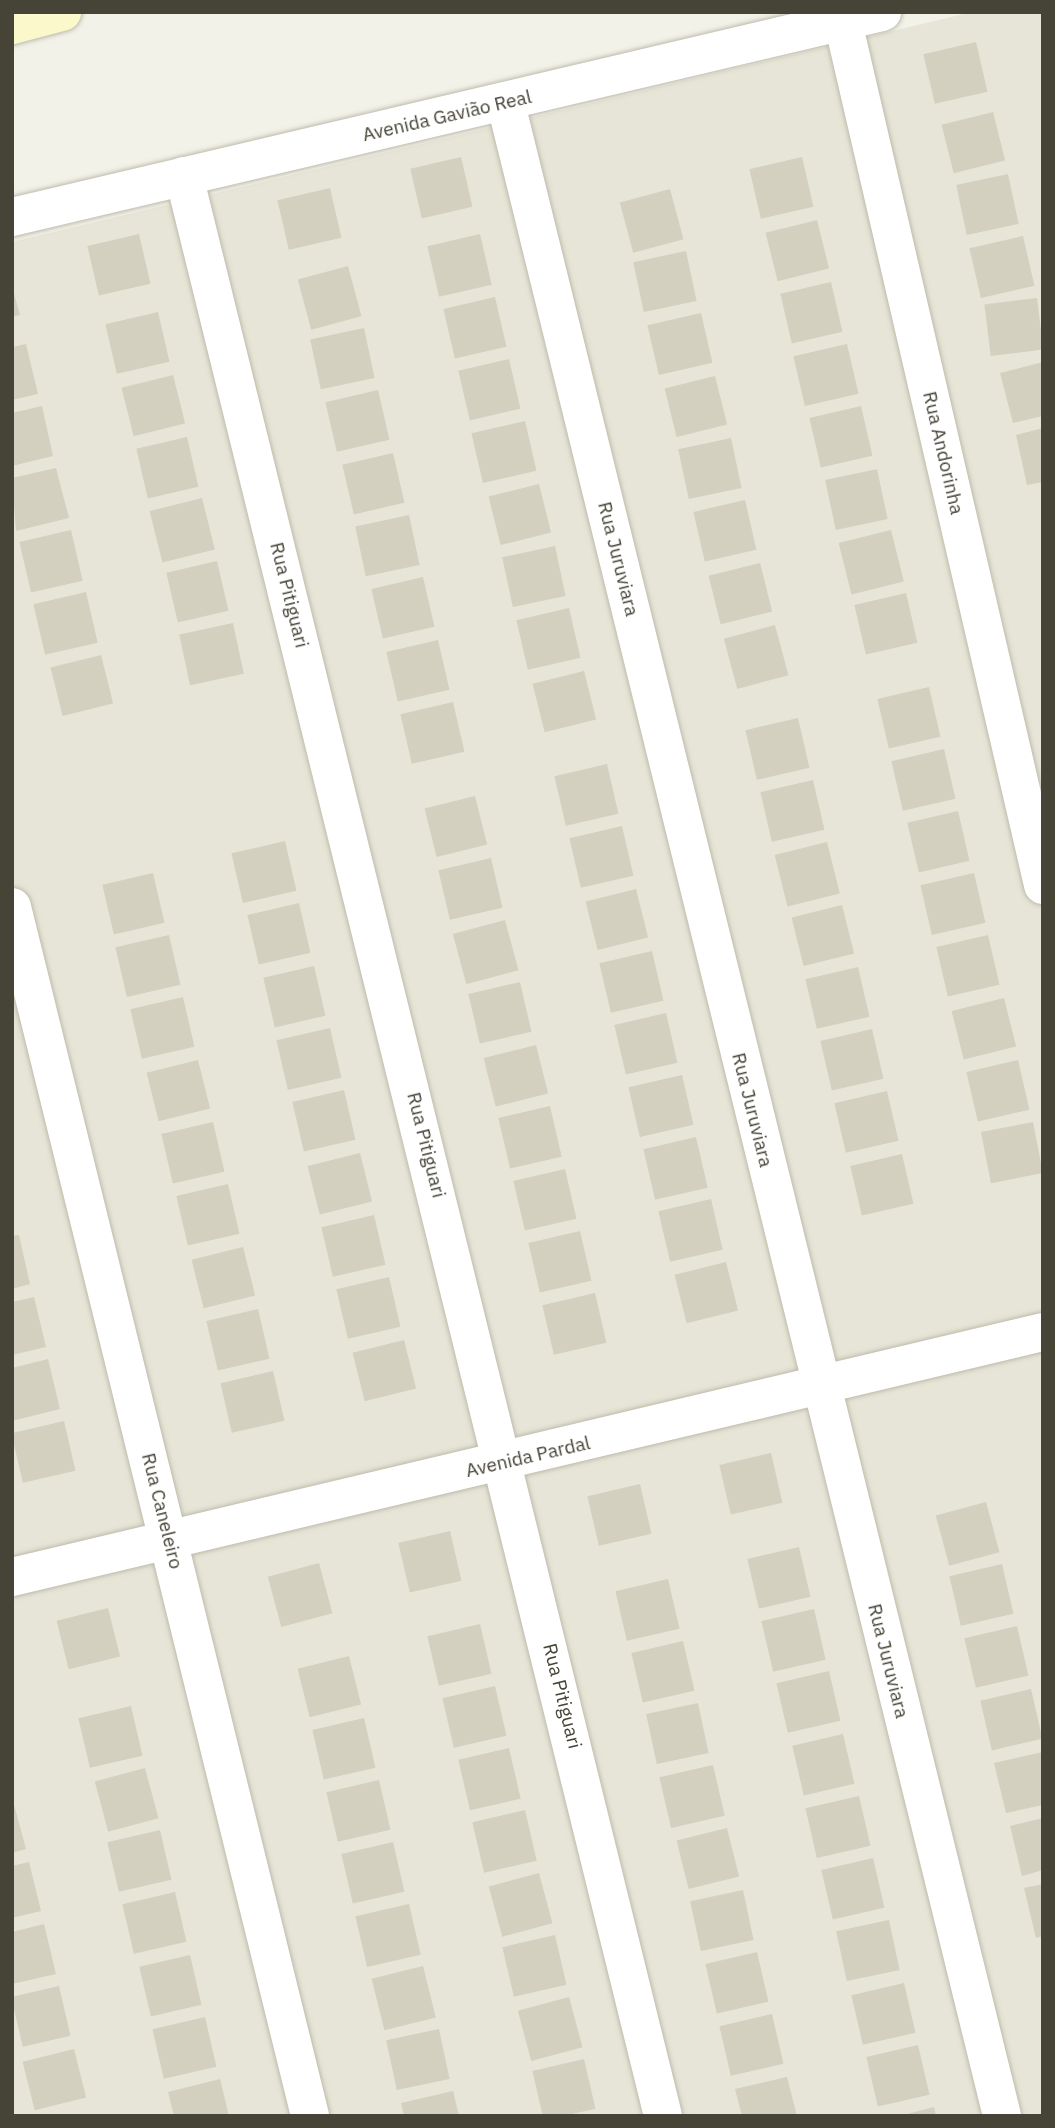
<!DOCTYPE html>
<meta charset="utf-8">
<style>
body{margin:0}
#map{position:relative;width:1055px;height:2128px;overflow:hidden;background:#f3f2e9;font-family:"IBM Plex Sans",sans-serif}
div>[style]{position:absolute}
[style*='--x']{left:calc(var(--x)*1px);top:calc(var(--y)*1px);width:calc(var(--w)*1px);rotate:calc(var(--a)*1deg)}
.residential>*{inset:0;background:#e7e5d7}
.building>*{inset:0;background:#d4d0bf;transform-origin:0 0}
.roads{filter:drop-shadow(0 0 2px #bebbac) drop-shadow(0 0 2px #bebbac)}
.street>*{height:38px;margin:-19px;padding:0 19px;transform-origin:19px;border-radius:19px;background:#fff}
.secondary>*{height:38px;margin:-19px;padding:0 19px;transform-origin:19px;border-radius:19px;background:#fbf9cb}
span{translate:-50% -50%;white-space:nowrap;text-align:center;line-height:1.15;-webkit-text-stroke:7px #fff;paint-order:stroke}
.street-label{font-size:19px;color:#464337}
.frame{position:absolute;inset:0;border:14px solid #464337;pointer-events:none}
</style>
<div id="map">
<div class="residential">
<i style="clip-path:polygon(972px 12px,1043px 12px,1043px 2116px,12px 2116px,12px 242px)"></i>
</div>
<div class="building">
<i style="left:976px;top:42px;width:51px;height:54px;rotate:77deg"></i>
<i style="left:993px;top:112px;width:50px;height:53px;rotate:76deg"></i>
<i style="left:461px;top:157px;width:51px;height:52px;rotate:77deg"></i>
<i style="left:802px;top:157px;width:51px;height:54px;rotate:77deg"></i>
<i style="left:1008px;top:174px;width:51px;height:53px;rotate:78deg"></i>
<i style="left:330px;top:188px;width:51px;height:54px;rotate:77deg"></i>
<i style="left:670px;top:189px;width:52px;height:52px;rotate:75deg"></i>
<i style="left:817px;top:220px;width:50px;height:53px;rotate:76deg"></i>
<i style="left:139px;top:234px;width:51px;height:53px;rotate:77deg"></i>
<i style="left:480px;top:234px;width:52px;height:54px;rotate:77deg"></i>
<i style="left:1023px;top:236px;width:51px;height:55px;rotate:77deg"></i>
<i style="left:686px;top:251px;width:51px;height:54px;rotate:78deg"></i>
<i style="left:348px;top:266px;width:52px;height:52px;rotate:75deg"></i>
<i style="left:831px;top:282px;width:51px;height:52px;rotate:77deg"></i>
<i style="clip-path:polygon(12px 286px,20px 315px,12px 317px)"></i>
<i style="left:495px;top:297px;width:51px;height:53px;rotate:77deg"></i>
<i style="left:1037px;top:298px;width:52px;height:53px;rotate:83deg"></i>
<i style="left:158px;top:312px;width:51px;height:54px;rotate:77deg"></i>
<i style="left:701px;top:313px;width:51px;height:55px;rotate:77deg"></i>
<i style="left:364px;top:328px;width:51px;height:55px;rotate:78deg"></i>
<i style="clip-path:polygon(26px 344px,38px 394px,12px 400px,12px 347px)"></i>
<i style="left:847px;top:344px;width:51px;height:55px;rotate:77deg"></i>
<i style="left:509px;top:359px;width:51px;height:52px;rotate:77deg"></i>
<i style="clip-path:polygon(1043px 362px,1043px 416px,1013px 423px,1000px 373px)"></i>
<i style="left:173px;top:375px;width:50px;height:53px;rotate:76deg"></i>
<i style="left:715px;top:376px;width:50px;height:52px;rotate:76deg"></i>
<i style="left:378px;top:390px;width:51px;height:54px;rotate:77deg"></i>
<i style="clip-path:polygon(42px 406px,53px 456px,12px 466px,12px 413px)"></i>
<i style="left:861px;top:406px;width:51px;height:53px;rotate:77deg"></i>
<i style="left:525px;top:421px;width:51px;height:55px;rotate:77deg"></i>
<i style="clip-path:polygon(1043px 428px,1043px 482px,1027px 485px,1016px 435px)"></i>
<i style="left:187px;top:437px;width:51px;height:52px;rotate:77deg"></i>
<i style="left:731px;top:438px;width:51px;height:54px;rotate:78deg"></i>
<i style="left:393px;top:453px;width:51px;height:52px;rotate:77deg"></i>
<i style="clip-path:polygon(56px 468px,69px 518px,16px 531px,12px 478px)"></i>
<i style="left:877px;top:469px;width:51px;height:53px;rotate:78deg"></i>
<i style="left:539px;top:484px;width:50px;height:52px;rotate:76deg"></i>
<i style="left:202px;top:498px;width:53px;height:54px;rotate:76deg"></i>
<i style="left:745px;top:500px;width:51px;height:53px;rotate:77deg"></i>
<i style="left:409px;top:515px;width:51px;height:55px;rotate:78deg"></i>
<i style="left:71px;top:530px;width:52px;height:53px;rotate:77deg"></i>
<i style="left:891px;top:530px;width:53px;height:54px;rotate:76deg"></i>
<i style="left:555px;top:546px;width:51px;height:54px;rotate:78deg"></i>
<i style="left:217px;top:561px;width:51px;height:52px;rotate:77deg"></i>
<i style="left:760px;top:563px;width:50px;height:53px;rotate:76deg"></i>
<i style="left:423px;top:577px;width:51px;height:53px;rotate:77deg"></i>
<i style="left:86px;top:592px;width:52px;height:54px;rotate:77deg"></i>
<i style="left:906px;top:593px;width:51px;height:53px;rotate:77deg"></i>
<i style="left:569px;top:608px;width:51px;height:54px;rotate:77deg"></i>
<i style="left:233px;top:623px;width:52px;height:55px;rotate:78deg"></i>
<i style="left:775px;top:625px;width:52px;height:53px;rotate:75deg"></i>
<i style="left:438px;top:640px;width:51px;height:53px;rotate:77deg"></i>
<i style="left:101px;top:655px;width:50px;height:52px;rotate:76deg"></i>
<i style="left:584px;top:671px;width:50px;height:53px;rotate:76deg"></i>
<i style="left:929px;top:687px;width:51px;height:53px;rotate:77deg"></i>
<i style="left:453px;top:702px;width:51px;height:54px;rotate:77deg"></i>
<i style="left:798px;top:718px;width:51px;height:54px;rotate:77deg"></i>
<i style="left:944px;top:749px;width:51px;height:54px;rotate:77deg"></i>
<i style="left:607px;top:764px;width:51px;height:54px;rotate:77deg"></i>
<i style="left:813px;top:780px;width:51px;height:54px;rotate:77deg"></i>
<i style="left:475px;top:796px;width:50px;height:52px;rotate:76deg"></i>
<i style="left:958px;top:811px;width:51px;height:52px;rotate:77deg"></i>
<i style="left:622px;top:826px;width:51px;height:54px;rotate:77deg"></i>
<i style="left:285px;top:841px;width:51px;height:55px;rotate:77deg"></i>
<i style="left:827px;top:842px;width:53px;height:54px;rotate:76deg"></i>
<i style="left:491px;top:858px;width:51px;height:54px;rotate:77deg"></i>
<i style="left:153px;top:873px;width:51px;height:52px;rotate:77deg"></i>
<i style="left:974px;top:873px;width:51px;height:55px;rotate:77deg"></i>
<i style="left:636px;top:889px;width:50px;height:52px;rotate:76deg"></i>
<i style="left:299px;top:903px;width:51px;height:53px;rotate:77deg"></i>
<i style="left:842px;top:905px;width:50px;height:52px;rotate:76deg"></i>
<i style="left:505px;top:920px;width:52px;height:54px;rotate:75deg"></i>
<i style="left:169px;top:935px;width:51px;height:55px;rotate:77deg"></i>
<i style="left:988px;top:935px;width:51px;height:53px;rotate:77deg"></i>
<i style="left:652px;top:951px;width:51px;height:54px;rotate:77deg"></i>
<i style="left:314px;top:966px;width:51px;height:52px;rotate:77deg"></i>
<i style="left:858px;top:967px;width:51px;height:54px;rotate:77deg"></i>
<i style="left:520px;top:982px;width:51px;height:53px;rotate:77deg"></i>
<i style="left:183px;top:997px;width:51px;height:54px;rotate:77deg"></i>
<i style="left:1004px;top:998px;width:50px;height:54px;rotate:76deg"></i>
<i style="left:666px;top:1013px;width:51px;height:53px;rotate:77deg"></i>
<i style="left:330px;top:1028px;width:51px;height:55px;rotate:77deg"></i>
<i style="left:872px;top:1029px;width:51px;height:53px;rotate:77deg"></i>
<i style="left:536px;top:1045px;width:50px;height:54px;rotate:76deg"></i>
<i style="left:198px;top:1060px;width:50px;height:53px;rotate:76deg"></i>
<i style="left:1018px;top:1060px;width:51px;height:53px;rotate:77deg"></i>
<i style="left:682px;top:1075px;width:51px;height:55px;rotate:77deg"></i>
<i style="left:344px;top:1090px;width:51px;height:53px;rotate:77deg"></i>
<i style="left:887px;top:1091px;width:51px;height:54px;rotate:77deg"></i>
<i style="left:550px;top:1106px;width:52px;height:53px;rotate:77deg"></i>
<i style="left:213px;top:1122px;width:51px;height:53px;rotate:77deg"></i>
<i style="left:1033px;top:1122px;width:52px;height:53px;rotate:79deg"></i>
<i style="left:696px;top:1137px;width:52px;height:54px;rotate:77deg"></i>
<i style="left:360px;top:1153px;width:50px;height:54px;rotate:76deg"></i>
<i style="left:902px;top:1154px;width:51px;height:53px;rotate:77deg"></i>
<i style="left:565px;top:1169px;width:51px;height:53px;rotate:77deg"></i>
<i style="left:228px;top:1184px;width:51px;height:53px;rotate:77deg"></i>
<i style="left:711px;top:1199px;width:52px;height:54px;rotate:77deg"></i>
<i style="left:374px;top:1215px;width:51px;height:54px;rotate:77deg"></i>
<i style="left:580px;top:1231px;width:51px;height:53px;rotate:77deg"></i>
<i style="clip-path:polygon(19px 1235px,30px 1284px,12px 1289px,12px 1236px)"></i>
<i style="left:243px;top:1247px;width:50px;height:53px;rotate:76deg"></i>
<i style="left:726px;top:1262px;width:50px;height:53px;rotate:76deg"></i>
<i style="left:389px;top:1277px;width:51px;height:54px;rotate:77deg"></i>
<i style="left:595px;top:1293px;width:51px;height:54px;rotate:77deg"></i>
<i style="clip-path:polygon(34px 1297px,46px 1347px,12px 1355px,12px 1302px)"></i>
<i style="left:258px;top:1309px;width:51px;height:53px;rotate:77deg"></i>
<i style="left:404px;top:1340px;width:50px;height:53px;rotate:76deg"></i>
<i style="clip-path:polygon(48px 1359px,60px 1409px,12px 1421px,12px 1368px)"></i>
<i style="left:273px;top:1371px;width:51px;height:54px;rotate:77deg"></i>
<i style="left:64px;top:1421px;width:51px;height:54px;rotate:77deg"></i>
<i style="left:771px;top:1453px;width:51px;height:53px;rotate:77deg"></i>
<i style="left:640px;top:1484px;width:51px;height:54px;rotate:77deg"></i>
<i style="left:986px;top:1502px;width:52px;height:52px;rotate:75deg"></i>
<i style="left:450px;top:1531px;width:51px;height:53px;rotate:77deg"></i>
<i style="left:799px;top:1547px;width:51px;height:53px;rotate:77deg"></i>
<i style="left:319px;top:1563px;width:52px;height:53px;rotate:75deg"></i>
<i style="left:1002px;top:1564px;width:51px;height:54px;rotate:77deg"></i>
<i style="left:668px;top:1579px;width:51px;height:54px;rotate:77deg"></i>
<i style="left:108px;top:1608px;width:50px;height:53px;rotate:76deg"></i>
<i style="left:814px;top:1609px;width:52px;height:54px;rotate:77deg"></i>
<i style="left:480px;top:1624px;width:51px;height:54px;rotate:77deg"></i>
<i style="left:1017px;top:1626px;width:51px;height:54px;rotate:77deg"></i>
<i style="left:683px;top:1641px;width:51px;height:53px;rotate:77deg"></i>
<i style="left:349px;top:1656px;width:50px;height:53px;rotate:76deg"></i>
<i style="left:829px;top:1671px;width:51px;height:54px;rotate:77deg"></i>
<i style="left:495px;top:1686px;width:51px;height:54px;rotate:77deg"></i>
<i style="left:1031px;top:1689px;width:51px;height:52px;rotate:77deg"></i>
<i style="left:698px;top:1703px;width:51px;height:53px;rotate:78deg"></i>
<i style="left:131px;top:1706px;width:51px;height:54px;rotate:77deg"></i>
<i style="left:364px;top:1718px;width:51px;height:53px;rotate:77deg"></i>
<i style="left:843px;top:1734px;width:51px;height:52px;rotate:77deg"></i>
<i style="left:509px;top:1748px;width:52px;height:52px;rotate:77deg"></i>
<i style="clip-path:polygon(1043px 1752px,1043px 1805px,1006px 1813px,994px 1763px)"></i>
<i style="left:713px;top:1765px;width:52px;height:55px;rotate:77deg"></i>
<i style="left:145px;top:1768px;width:52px;height:52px;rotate:75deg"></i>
<i style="left:379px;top:1780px;width:51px;height:54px;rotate:77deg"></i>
<i style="left:859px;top:1796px;width:51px;height:55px;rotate:77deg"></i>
<i style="clip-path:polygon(12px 1797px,26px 1849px,12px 1853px)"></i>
<i style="left:525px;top:1810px;width:52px;height:54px;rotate:77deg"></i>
<i style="clip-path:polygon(1043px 1818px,1043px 1870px,1022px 1876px,1010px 1826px)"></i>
<i style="left:727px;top:1828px;width:50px;height:52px;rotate:76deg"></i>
<i style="left:160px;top:1830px;width:51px;height:54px;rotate:77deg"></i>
<i style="left:393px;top:1842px;width:51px;height:53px;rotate:77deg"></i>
<i style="left:873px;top:1858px;width:51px;height:53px;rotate:77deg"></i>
<i style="clip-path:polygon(29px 1862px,41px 1911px,12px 1918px,12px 1866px)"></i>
<i style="left:539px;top:1873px;width:52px;height:52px;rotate:75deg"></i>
<i style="clip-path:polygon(1043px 1884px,1043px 1936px,1036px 1938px,1024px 1888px)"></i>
<i style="left:743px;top:1890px;width:51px;height:54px;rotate:78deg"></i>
<i style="left:175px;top:1892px;width:51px;height:54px;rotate:77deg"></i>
<i style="left:409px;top:1904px;width:52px;height:55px;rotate:77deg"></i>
<i style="left:889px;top:1920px;width:51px;height:54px;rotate:78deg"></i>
<i style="clip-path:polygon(44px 1924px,56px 1974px,12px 1984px,12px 1932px)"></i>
<i style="left:555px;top:1935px;width:51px;height:54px;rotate:77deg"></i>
<i style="left:757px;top:1952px;width:51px;height:53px;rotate:77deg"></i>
<i style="left:190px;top:1955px;width:51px;height:52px;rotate:77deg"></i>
<i style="left:423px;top:1966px;width:53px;height:53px;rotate:76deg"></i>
<i style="left:904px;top:1983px;width:51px;height:54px;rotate:77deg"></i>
<i style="left:59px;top:1986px;width:51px;height:49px;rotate:77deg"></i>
<i style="left:569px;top:1997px;width:52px;height:53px;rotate:75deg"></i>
<i style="left:772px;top:2014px;width:51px;height:54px;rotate:77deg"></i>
<i style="left:205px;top:2017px;width:51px;height:54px;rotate:77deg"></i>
<i style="left:439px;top:2029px;width:51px;height:54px;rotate:78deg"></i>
<i style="left:918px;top:2045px;width:51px;height:53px;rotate:77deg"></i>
<i style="left:74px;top:2049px;width:50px;height:53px;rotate:76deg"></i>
<i style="left:584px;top:2059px;width:51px;height:53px;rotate:77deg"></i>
<i style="clip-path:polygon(787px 2077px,797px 2116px,742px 2116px,735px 2089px)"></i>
<i style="clip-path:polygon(220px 2079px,229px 2116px,174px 2116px,168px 2092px)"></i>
<i style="clip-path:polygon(453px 2091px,459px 2116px,404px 2116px,401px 2103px)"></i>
<i style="clip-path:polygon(934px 2107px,936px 2116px,903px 2116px,903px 2115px)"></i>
</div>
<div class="roads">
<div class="street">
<i style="--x:843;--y:22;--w:886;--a:76.95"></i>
<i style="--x:506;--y:104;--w:2072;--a:76.15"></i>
<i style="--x:184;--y:176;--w:1998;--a:76.13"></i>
<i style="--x:12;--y:217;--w:894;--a:-13.26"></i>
<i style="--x:12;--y:907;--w:1245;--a:76.15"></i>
<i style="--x:12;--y:1577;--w:1060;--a:-13.37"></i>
</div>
<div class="secondary">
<i style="--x:12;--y:25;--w:52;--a:-14.6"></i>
</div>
</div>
<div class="street-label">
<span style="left:447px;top:116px;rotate:-13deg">Avenida Gavião Real</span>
<span style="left:943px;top:453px;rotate:77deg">Rua Andorinha</span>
<span style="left:618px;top:559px;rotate:76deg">Rua Juruviara</span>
<span style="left:289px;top:595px;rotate:76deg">Rua Pitiguari</span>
<span style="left:752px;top:1110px;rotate:76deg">Rua Juruviara</span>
<span style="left:426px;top:1145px;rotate:76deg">Rua Pitiguari</span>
<span style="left:528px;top:1457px;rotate:-13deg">Avenida Pardal</span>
<span style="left:162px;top:1511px;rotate:76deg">Rua Caneleiro</span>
<span style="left:888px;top:1661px;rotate:76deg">Rua Juruviara</span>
<span style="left:562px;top:1696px;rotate:76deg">Rua Pitiguari</span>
</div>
<div class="frame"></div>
</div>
